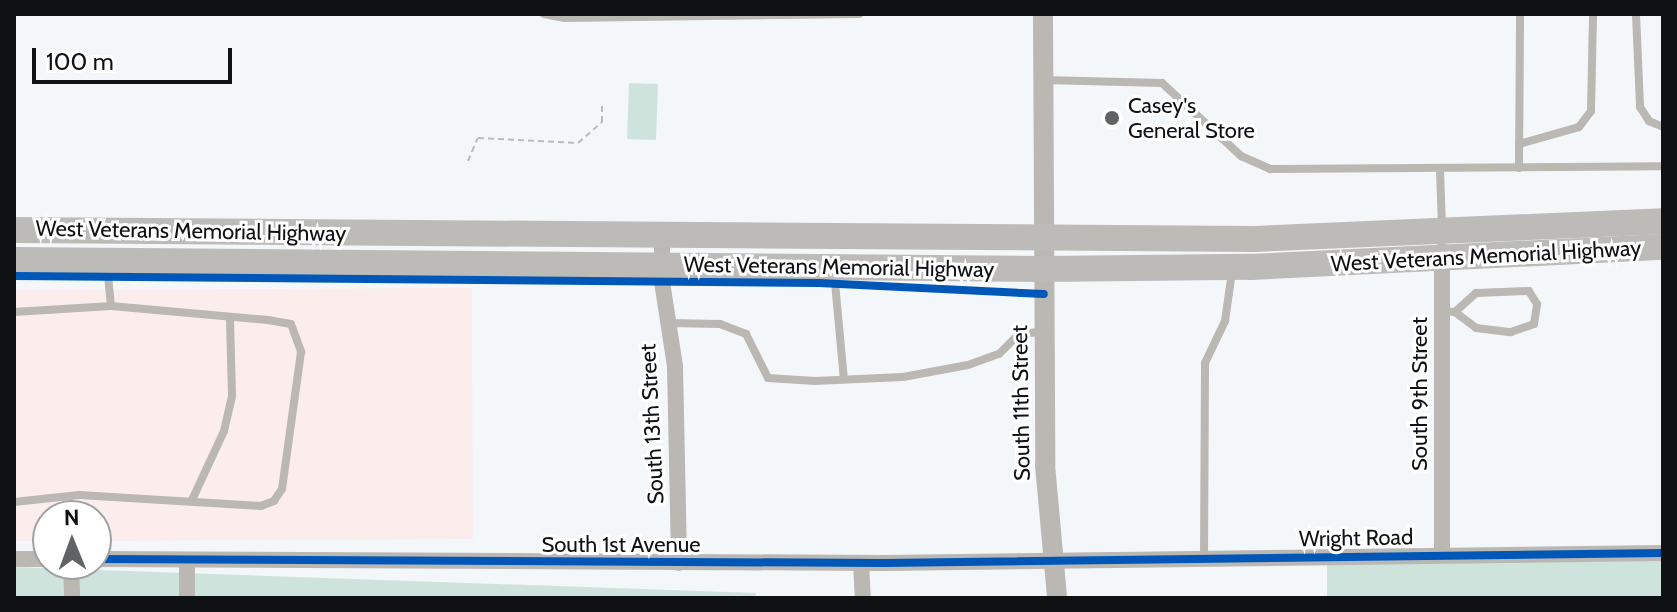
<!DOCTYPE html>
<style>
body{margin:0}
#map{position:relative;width:1677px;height:612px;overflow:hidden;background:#f4f7fa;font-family:Cabin,sans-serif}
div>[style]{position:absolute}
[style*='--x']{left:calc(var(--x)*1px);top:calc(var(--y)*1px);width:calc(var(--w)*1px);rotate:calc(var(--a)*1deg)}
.commercial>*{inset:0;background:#faedeb}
.green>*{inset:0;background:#cee3db;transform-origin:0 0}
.path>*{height:2px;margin-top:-1px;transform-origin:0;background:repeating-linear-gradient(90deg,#bdbbba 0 6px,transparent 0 10px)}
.service>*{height:8px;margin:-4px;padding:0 4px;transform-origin:4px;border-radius:4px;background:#bbb7b3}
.minor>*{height:16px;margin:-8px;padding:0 8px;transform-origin:8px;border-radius:8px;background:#bbb7b3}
.tertiary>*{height:20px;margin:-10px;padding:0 10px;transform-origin:10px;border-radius:10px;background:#bbb7b3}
.primary>*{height:26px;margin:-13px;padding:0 13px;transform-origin:13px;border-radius:13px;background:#bdbbb8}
.cycleway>*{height:8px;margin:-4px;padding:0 4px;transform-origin:4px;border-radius:4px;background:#0057b8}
.dots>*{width:22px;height:22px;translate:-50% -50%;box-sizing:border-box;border:4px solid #fff;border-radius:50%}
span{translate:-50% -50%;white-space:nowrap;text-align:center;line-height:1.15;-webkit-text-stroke:6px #fff;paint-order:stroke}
.poi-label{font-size:22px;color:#101113}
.left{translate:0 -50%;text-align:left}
.street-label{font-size:22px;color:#101113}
.frame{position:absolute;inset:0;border:16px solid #101113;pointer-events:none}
.north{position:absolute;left:32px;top:500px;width:80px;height:80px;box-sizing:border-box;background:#fff;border:2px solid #9fa0a1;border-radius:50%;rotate:359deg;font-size:22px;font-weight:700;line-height:32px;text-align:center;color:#101113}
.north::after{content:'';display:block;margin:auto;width:28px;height:36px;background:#606264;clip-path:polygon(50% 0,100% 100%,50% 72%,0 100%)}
.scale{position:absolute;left:32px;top:48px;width:200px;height:36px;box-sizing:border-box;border:4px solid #101113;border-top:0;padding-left:10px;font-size:24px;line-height:28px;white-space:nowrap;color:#101113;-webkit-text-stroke:6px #fff;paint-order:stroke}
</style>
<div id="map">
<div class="commercial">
<i style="clip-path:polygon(472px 288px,473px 539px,96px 541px,96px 516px,48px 516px,48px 541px,14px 541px,14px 290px)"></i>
</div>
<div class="green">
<i style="left:629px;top:83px;width:29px;height:56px;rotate:2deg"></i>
<i style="left:1663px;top:561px;width:37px;height:336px;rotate:90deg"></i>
<i style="clip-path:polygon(14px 567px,756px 593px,755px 598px,14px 598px)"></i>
</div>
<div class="path">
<i style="--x:468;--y:161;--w:25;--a:-67"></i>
<i style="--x:478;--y:138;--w:100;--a:2.9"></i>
<i style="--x:578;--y:143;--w:32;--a:-41"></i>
<i style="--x:602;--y:122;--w:19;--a:-90"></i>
</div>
<div class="service">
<i style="--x:544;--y:14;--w:21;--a:11"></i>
<i style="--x:565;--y:18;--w:294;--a:-0.8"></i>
<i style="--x:1636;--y:14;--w:93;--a:87.5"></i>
<i style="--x:1640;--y:107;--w:17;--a:57"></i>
<i style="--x:1649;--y:121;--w:15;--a:23"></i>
<i style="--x:1044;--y:80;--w:118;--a:1.5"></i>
<i style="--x:1162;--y:83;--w:108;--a:42.7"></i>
<i style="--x:1241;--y:156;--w:32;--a:24"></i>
<i style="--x:1270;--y:169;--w:393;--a:-0.4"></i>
<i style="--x:1519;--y:144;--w:62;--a:-15.8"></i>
<i style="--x:1579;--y:127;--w:20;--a:-53"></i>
<i style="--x:1591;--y:111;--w:97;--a:-88.8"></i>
<i style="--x:1519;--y:168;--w:154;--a:-89.6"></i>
<i style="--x:1440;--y:169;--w:59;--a:88.1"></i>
<i style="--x:107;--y:266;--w:40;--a:84.3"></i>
<i style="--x:834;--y:272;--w:107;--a:84.7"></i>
<i style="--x:1442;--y:311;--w:13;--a:4"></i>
<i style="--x:1455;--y:312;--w:26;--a:37"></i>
<i style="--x:1476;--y:328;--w:35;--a:7"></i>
<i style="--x:1511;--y:332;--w:24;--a:-19"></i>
<i style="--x:1534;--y:324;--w:20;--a:-81"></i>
<i style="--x:1537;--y:304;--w:15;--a:-122"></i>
<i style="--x:1529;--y:291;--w:53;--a:177.8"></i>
<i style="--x:1476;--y:293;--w:28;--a:138"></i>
<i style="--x:14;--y:312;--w:97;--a:-3.5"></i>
<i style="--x:111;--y:306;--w:158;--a:5.1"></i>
<i style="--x:268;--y:320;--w:23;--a:10"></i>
<i style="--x:291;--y:324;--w:30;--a:70"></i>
<i style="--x:301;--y:352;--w:138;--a:97.9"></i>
<i style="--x:282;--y:489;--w:14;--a:124"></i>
<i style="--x:274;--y:501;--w:14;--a:159"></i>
<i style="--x:261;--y:506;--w:182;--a:-176.5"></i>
<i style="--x:79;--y:495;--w:65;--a:173.9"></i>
<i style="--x:669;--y:323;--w:51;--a:1.1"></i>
<i style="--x:720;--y:324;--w:28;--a:21"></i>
<i style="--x:746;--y:334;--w:49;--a:63.4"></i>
<i style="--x:768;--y:378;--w:47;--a:3.7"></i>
<i style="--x:815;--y:381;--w:88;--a:-2.6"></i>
<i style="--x:903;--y:377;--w:66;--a:-10.5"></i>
<i style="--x:968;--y:365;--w:33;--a:-20"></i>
<i style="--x:999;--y:354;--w:27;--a:-45"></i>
<i style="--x:1018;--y:335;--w:26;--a:-9"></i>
<i style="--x:192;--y:500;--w:76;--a:-65.1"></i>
<i style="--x:224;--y:431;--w:36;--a:-77"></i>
<i style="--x:232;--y:396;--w:77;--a:-91.5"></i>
<i style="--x:1204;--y:560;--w:197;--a:-89.7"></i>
<i style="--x:1205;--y:363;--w:47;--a:-64.5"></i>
<i style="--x:1225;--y:321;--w:49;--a:-81.9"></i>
</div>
<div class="minor">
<i style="--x:662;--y:235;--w:47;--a:90"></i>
<i style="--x:662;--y:282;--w:85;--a:81.2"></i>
<i style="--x:675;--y:366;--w:197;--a:88.8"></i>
<i style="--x:1442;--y:554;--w:303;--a:-90"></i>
<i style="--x:14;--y:559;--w:34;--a:0"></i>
<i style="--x:96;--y:559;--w:788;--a:0.29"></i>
<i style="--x:884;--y:563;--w:779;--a:-0.74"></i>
<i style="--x:861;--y:563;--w:35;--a:87"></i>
<i style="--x:71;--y:564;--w:34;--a:88"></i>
<i style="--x:187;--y:598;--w:38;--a:-90"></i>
</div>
<div class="tertiary">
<i style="--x:1043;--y:14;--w:451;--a:89.7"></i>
<i style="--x:1045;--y:465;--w:134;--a:84.8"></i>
</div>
<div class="primary">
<i style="--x:14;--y:230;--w:1240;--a:0.42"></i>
<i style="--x:1254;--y:239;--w:409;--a:-2.5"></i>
<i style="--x:14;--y:260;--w:1029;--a:0.5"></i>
<i style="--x:1043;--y:269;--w:208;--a:-0.6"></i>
<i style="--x:1251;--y:267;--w:412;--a:-2.8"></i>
</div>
<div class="cycleway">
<i style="--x:14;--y:276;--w:805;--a:0.5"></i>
<i style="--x:819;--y:283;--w:225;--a:2.8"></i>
<i style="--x:96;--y:559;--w:788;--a:0.29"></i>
<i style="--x:884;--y:563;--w:779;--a:-0.74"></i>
</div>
<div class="dots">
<i style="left:1112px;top:118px;background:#606264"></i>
</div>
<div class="poi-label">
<span class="left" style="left:1128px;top:118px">Casey's<br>General Store</span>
</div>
<div class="street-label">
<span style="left:191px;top:231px;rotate:1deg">West Veterans Memorial Highway</span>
<span style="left:1486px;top:256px;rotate:-3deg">West Veterans Memorial Highway</span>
<span style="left:839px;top:267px;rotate:1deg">West Veterans Memorial Highway</span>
<span style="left:1420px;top:394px;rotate:-90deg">South 9th Street</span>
<span style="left:1021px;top:403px;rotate:-91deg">South 11th Street</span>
<span style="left:652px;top:424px;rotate:-93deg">South 13th Street</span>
<span style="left:1356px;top:538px;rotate:-1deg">Wright Road</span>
<span style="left:621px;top:545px">South 1st Avenue</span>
</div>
<div class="frame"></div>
<div class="north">N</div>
<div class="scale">100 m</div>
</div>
